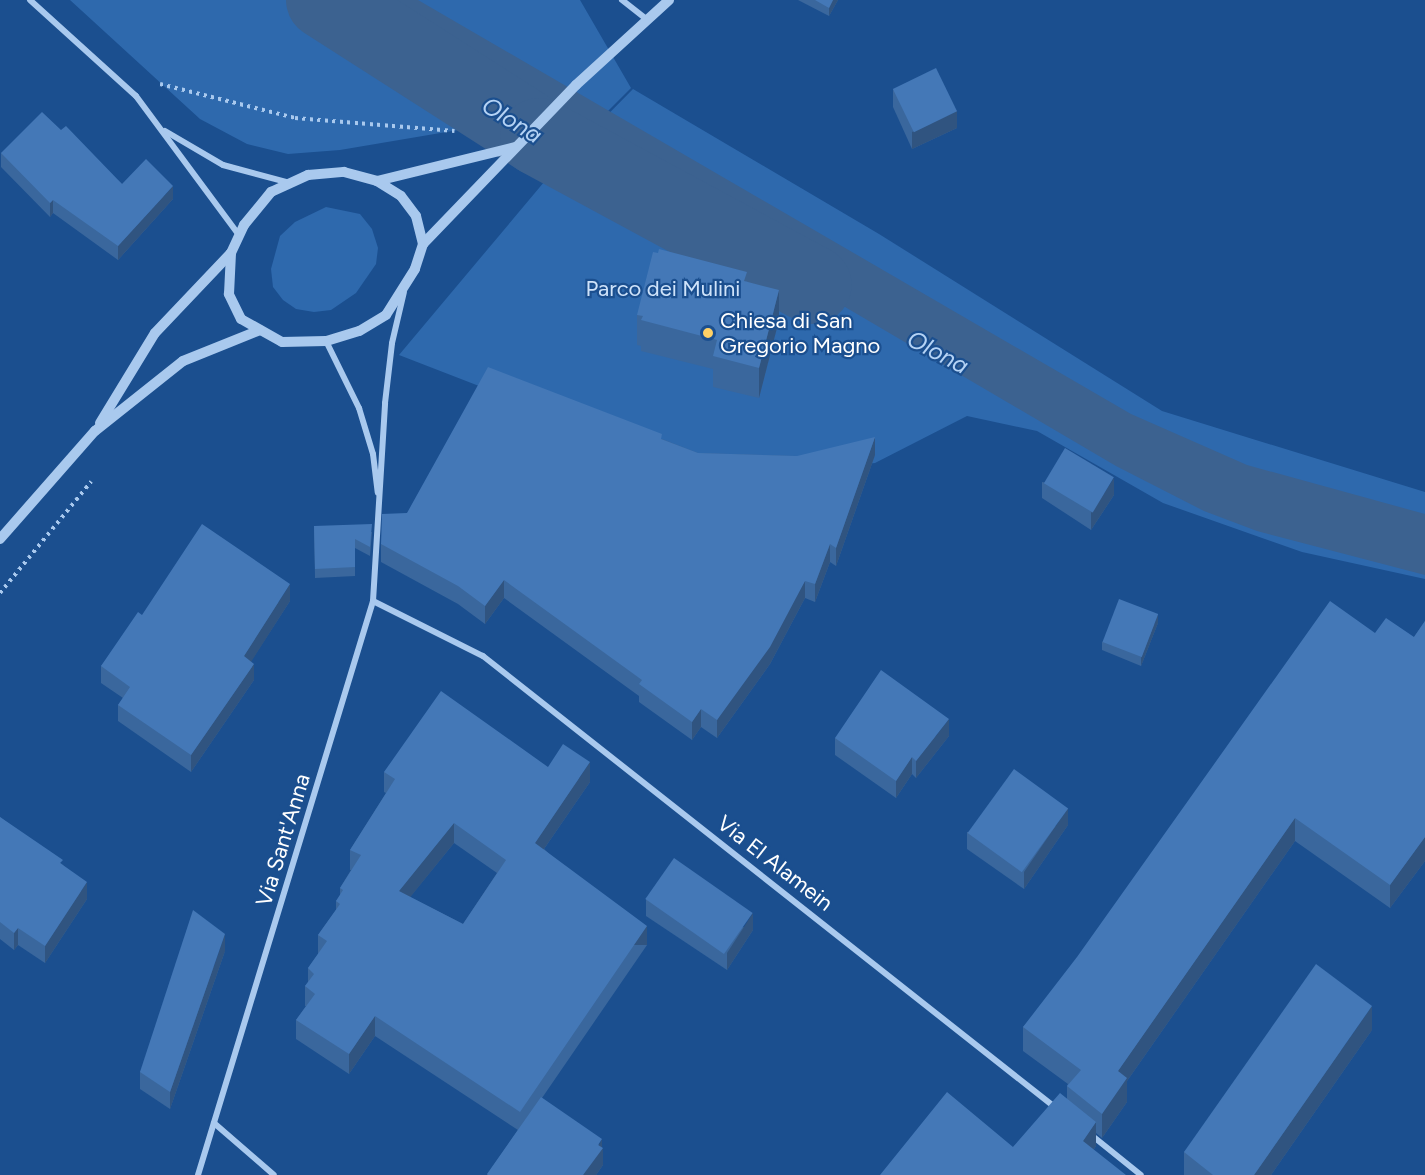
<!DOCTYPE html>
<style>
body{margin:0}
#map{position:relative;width:1425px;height:1175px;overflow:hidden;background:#1b4f8f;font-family:Figtree,sans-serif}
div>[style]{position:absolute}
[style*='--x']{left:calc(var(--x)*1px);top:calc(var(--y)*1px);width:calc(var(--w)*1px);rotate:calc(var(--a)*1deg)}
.green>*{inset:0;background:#2e69ad}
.water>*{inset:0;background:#3c6290}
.river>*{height:78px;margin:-39px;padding:0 39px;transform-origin:39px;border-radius:39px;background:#3c6290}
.path>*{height:4px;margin-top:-2px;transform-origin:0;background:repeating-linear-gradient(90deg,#a9c9ee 0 3px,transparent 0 7.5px)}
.minor>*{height:6px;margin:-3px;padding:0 3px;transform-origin:3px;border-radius:3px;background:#a9c9ee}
.tertiary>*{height:10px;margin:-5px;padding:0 5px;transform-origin:5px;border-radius:5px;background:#a9c9ee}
.wall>*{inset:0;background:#3a679d}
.shaded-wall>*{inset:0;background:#305480;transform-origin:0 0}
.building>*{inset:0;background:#4478b7;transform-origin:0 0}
.dots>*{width:16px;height:16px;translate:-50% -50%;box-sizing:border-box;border:3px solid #1b4f8f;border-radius:50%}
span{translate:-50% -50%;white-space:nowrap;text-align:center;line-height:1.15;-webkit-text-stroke:4.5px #1b4f8f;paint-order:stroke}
.park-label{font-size:22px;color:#cfe3fa}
.poi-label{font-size:22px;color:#fff}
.left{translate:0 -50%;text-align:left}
.street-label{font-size:22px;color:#fff}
.water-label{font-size:24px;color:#b5d3f5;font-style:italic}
</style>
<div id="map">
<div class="green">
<i style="clip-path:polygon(70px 0,580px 0,631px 88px,557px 162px,470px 128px,340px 150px,288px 154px,247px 144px,200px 119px)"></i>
<i style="clip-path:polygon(633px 89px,879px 234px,1162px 411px,1425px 492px,1425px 579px,1302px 552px,1163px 503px,1037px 431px,967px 416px,875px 463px,798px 473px,698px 471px,399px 355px,560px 163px)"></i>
<i style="clip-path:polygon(326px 207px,360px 214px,372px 229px,378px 248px,376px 264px,356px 293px,331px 310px,314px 312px,296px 309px,283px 300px,273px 287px,271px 269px,280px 236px,295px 222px)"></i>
</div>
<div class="water">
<i style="clip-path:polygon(309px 0,418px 0,1131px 414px,1247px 465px,1425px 514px,1425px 575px,1257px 531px,1204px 511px,1116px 466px,685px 213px,484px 104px)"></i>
</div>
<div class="river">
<i style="--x:325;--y:0;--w:254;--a:32.6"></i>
<i style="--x:539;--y:137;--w:311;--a:28.4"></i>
</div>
<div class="path">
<i style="--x:160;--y:84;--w:139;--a:14.1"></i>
<i style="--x:295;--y:118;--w:160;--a:4.7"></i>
<i style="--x:0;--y:593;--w:144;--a:-50.7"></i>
</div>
<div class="minor">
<i style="--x:30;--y:0;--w:143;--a:42.2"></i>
<i style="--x:136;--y:96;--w:173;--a:53.5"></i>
<i style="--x:622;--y:0;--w:33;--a:38"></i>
<i style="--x:165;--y:131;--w:67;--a:30.4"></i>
<i style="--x:223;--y:165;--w:69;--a:15"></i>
<i style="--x:326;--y:341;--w:75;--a:63.8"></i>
<i style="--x:359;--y:408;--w:48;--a:73.1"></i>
<i style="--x:373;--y:454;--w:39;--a:83"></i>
<i style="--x:373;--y:601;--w:123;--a:26.6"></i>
<i style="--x:483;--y:656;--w:730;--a:38.27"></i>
<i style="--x:214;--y:1123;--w:79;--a:40.9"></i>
<i style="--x:1090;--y:1134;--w:65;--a:38.8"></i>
<i style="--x:198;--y:1175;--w:600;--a:-73.04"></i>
<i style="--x:373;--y:601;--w:198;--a:-86.5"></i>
<i style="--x:385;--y:403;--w:60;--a:-83.3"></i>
<i style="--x:392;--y:343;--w:52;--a:-76.8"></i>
</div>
<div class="tertiary">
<i style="--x:344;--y:172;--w:34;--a:15"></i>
<i style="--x:377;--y:181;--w:28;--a:32"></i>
<i style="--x:401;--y:196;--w:25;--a:53"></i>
<i style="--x:416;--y:216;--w:29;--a:76"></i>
<i style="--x:423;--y:244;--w:26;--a:108"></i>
<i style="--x:415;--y:269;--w:54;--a:122.2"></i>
<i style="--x:386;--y:315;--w:31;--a:149"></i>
<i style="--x:359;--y:331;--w:34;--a:163"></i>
<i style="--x:326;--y:341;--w:44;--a:178.7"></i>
<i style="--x:282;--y:342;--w:47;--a:-150.7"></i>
<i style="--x:241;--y:319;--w:28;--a:-116"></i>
<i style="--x:229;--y:294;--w:41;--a:-87.2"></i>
<i style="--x:231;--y:253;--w:31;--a:-65"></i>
<i style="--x:244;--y:225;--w:43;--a:-50.7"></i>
<i style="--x:271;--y:192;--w:41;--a:-24.7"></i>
<i style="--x:308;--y:175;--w:36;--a:-5"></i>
<i style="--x:377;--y:181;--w:142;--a:-13.8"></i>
<i style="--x:423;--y:244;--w:221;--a:-46.1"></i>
<i style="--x:576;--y:85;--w:126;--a:-42.4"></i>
<i style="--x:100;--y:423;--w:105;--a:-58.6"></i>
<i style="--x:155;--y:333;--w:110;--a:-46.5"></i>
<i style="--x:0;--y:539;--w:144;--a:-48.7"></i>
<i style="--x:95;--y:431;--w:112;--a:-38.5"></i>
<i style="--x:183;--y:361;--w:83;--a:-21.9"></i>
</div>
<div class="wall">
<i style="clip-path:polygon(798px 0,838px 0,829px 16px)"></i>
<i style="clip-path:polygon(893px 90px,957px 128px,912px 149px,893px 107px)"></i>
<i style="clip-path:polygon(61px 130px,122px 184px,173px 199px,118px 260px,53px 213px,50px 217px,1px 167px,1px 153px)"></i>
<i style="clip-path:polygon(747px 281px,779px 320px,759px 398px,713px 387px,713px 369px,641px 351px,641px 346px,637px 345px,637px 315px)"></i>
<i style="clip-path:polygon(662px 439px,698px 453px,797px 456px,875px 455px,836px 566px,830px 562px,815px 602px,805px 598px,770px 664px,717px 738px,701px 727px,692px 740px,639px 702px,639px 696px,504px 598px,485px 624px,458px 604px,381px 562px,381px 544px,407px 513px)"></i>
<i style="clip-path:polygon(1042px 482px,1114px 495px,1091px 530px,1042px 498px)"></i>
<i style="clip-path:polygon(314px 526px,372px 532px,370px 556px,355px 548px,355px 576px,315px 578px)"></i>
<i style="clip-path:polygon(290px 601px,251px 661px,254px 680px,191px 772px,118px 721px,118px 705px,123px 698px,101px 683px,101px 666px,142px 615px)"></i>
<i style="clip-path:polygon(1425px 621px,1425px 861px,1390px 908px,1295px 841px,1127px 1081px,1127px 1102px,1102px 1138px,1096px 1133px,1096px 1146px,1094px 1149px,1013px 1147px,1067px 1099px,1067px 1086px,1068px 1084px,1023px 1051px,1023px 1027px,1375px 633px,1414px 637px)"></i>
<i style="clip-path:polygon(1158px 623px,1141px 666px,1102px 650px,1102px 642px)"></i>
<i style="clip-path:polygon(949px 736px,916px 778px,912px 774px,896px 798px,835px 755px,835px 738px)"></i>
<i style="clip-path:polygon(evenodd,548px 767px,590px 782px,544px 849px,647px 945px,542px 1098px,602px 1147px,603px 1165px,596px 1175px,487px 1175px,518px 1130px,375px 1036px,349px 1074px,296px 1039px,296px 1020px,306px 1006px,305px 1006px,305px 986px,308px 982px,308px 968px,318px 954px,318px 935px,336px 910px,336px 901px,340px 896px,340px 888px,351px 870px,350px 870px,350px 850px,386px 793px,384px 792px,384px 772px,548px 767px,454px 843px,497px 873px,463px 924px,410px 897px,454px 843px)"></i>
<i style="clip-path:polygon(0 817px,63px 865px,87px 899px,45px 963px,18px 945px,14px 950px,0 939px)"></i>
<i style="clip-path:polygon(1068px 825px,1024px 889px,967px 849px,967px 832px)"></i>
<i style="clip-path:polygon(646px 899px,753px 930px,727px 970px,646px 916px)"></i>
<i style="clip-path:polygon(225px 951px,170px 1109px,140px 1089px,140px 1072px)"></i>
<i style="clip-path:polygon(1372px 1030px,1271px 1175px,1184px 1175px,1184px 1152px)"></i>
</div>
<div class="shaded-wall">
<i style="clip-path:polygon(833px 0,838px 0,829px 16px,829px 8px)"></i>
<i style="clip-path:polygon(957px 111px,957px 128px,912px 149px,912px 132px)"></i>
<i style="clip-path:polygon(173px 186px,173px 199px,118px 260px,118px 246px)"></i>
<i style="clip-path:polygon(53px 200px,53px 213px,50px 217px,50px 203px)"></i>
<i style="clip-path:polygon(779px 290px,779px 320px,759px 398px,759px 368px)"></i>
<i style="clip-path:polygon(875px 437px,875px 455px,836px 566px,836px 548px)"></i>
<i style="clip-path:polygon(1114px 478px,1114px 495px,1091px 530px,1091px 513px)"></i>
<i style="clip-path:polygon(830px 544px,830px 562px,815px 602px,815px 584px)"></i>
<i style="clip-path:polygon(504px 580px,504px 598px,485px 624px,485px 606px)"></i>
<i style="clip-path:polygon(805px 581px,805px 598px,770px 664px,717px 738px,717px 720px)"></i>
<i style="clip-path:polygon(290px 584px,290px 601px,244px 673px,244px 656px)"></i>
<i style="clip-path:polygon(1158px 614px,1158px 623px,1141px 666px,1141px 658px)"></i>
<i style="clip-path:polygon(254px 664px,254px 680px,191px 772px,191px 755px)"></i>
<i style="clip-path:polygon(701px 709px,701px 727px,692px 740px,692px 722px)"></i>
<i style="clip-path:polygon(949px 719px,949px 736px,916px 778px,916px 761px)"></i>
<i style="clip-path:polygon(912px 757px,912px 774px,896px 798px,896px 781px)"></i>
<i style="clip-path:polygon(590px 762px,590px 782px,535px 862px,535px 843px)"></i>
<i style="clip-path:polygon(1068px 808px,1068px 825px,1024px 889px,1024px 872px)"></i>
<i style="clip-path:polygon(1295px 818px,1295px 841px,1127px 1081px,1127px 1102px,1102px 1138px,1102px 1114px,1118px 1071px)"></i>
<i style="clip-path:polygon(454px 823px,454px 843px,399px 911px,399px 891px)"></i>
<i style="clip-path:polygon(1425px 837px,1425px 861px,1390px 908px,1390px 885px)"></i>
<i style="clip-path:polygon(87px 882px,87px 899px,45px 963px,45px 946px)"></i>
<i style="clip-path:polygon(753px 913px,753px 930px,727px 970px,727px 953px)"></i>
<i style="left:647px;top:926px;width:19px;height:225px;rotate:90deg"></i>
<i style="clip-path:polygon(18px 928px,18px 945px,14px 950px,14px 933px)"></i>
<i style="clip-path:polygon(225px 934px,225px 951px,170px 1109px,170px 1092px)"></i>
<i style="clip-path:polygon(1372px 1006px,1372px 1030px,1271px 1175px,1254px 1175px)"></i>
<i style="clip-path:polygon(375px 1016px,375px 1036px,349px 1074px,349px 1054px)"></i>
<i style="clip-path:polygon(1096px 1122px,1096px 1146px,1083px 1165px,1083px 1141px)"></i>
<i style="clip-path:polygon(602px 1139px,602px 1150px,603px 1148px,603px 1165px,596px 1175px,583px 1175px)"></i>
</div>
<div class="building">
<i style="clip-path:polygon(815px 0,833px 0,829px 8px)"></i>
<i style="left:936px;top:68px;width:48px;height:48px;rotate:64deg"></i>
<i style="clip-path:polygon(42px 112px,61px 130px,66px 126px,122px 184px,146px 159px,173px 186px,118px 246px,53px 200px,50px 203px,1px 153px)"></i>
<i style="clip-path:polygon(659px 249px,747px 272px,744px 281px,779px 290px,759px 368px,713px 356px,717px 340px,641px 320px,643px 316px,637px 315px,653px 252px,658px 253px)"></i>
<i style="clip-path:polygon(488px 367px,662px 434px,661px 439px,698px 453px,797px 456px,875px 437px,836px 548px,830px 544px,815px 584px,805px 581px,770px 647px,717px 720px,701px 709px,692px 722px,639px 684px,642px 680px,504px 580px,485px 606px,458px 586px,381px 544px,382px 514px,407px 513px)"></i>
<i style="left:1065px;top:448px;width:57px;height:41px;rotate:31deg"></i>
<i style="clip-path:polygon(202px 524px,290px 584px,244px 656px,254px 664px,191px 755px,118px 705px,130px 687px,101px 666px,138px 612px,142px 615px)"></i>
<i style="clip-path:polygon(372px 524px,370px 547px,355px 539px,355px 567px,315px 569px,314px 526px)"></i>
<i style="left:1119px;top:599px;width:42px;height:46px;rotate:21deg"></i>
<i style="clip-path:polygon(1330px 601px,1375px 633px,1386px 618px,1414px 637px,1425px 621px,1425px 837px,1390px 885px,1295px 818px,1118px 1071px,1127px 1078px,1102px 1114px,1067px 1086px,1081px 1070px,1023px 1027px,1077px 957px)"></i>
<i style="clip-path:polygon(881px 670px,949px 719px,916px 761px,912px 757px,896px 781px,835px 738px)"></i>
<i style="clip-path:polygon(evenodd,441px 691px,548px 767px,563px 744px,590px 762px,535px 843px,647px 926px,520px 1112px,375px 1016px,349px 1054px,296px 1020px,315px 994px,305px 986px,314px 974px,308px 968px,327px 941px,318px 935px,340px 904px,336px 901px,343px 890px,340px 888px,361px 855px,350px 850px,395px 779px,384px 772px,441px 691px,454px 823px,506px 860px,463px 924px,399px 891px,454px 823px)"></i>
<i style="left:1014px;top:769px;width:67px;height:79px;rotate:36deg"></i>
<i style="clip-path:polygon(0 817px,63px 860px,60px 863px,87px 882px,45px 946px,18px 928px,14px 933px,0 922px)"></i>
<i style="left:674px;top:858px;width:96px;height:50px;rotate:35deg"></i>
<i style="clip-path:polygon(193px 910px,225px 934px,170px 1092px,140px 1072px)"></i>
<i style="clip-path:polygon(1316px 964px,1372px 1006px,1254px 1175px,1213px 1175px,1184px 1152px)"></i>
<i style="clip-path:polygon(947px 1092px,1013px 1147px,1060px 1093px,1096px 1122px,1083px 1141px,1126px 1175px,880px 1175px)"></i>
<i style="clip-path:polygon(541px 1097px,602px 1139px,598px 1145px,603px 1148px,583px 1175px,488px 1175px,487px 1174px)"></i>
</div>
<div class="dots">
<i style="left:708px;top:333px;background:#ffd166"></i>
</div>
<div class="park-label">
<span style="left:663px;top:289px">Parco dei Mulini</span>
</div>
<div class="poi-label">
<span class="left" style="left:720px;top:333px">Chiesa di San<br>Gregorio Magno</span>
</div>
<div class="street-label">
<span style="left:283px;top:840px;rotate:-73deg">Via Sant'Anna</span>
<span style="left:775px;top:863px;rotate:38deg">Via El Alamein</span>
</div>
<div class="water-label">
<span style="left:512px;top:120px;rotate:32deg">Olona</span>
<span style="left:938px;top:352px;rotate:28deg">Olona</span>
</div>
</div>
